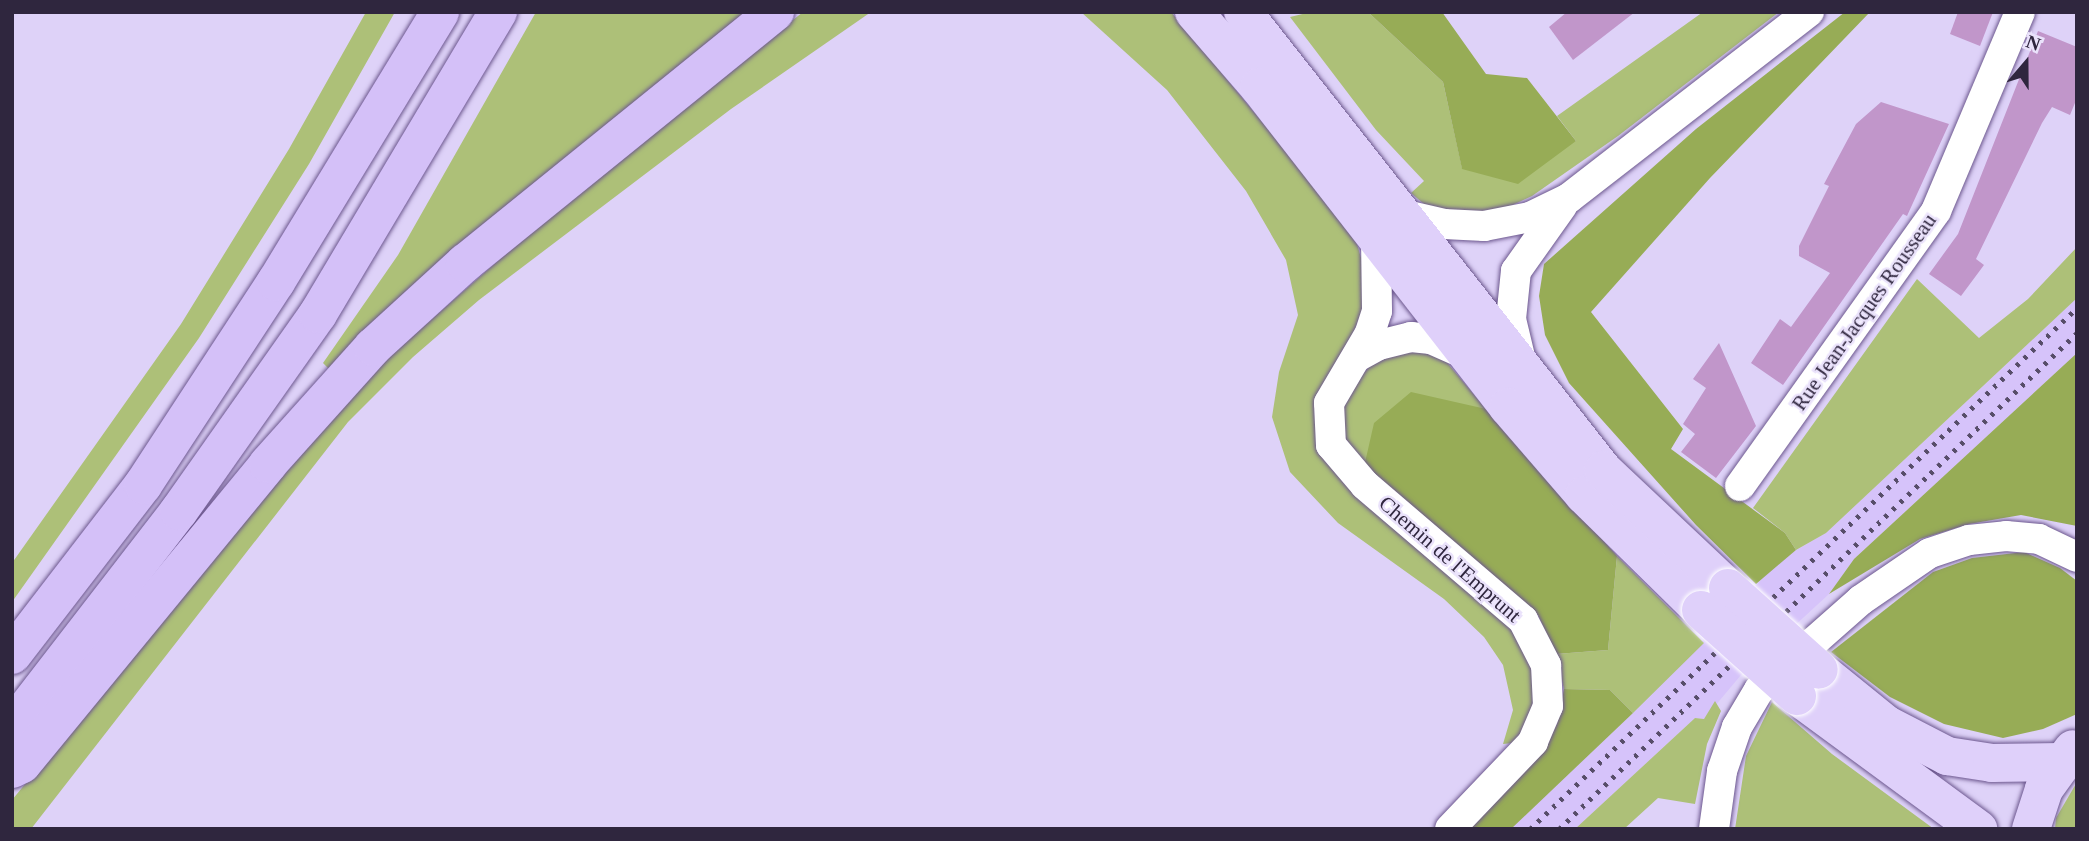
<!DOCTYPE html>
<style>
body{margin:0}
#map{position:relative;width:2089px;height:841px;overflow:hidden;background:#ded2f8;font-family:Georgia,serif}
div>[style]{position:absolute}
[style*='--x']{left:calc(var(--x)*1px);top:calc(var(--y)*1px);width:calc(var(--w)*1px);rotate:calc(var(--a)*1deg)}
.built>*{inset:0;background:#d6c3fa}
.green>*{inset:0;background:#adc078}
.forest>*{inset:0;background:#97ac56}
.building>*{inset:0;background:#c196ca}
.roads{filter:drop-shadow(0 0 2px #6c578e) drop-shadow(0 0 2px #6c578e)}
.minor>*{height:30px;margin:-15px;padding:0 15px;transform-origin:15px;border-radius:15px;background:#fff}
.primary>*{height:38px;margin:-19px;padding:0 19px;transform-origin:19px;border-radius:19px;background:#dfd0fa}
.trunk>*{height:38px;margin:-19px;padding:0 19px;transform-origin:19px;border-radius:19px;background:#d4c0f8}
.rail>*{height:5px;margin-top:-2.5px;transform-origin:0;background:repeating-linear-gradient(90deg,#574d69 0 3.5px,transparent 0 10.5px)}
.bridges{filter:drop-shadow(0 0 2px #fff) drop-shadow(0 0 2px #fff)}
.primary-bridge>*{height:38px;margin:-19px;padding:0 19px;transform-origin:19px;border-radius:19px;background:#dfd0fa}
span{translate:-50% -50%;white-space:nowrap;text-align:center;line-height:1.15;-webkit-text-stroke:5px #eae2fb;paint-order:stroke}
.street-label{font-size:21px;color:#2f263e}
.frame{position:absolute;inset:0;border:14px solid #2f263e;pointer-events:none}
.north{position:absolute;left:1991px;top:28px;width:70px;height:70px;-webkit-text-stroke:5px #eae2fb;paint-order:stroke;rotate:20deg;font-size:19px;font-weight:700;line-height:28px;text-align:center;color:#2f263e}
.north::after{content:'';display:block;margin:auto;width:24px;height:32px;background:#2f263e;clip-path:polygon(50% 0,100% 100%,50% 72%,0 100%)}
</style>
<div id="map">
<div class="built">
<i style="clip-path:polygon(2077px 298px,2077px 353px,1854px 559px,1829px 594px,1741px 675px,1704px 719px,1695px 718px,1575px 829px,1511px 829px,1633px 713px,1781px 559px,1826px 533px)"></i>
</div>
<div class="green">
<i style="clip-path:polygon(366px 12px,395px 12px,309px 164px,199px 338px,12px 602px,12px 563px,181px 324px,289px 149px)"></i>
<i style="clip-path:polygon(536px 12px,749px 12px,334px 374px,323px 363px,398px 255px)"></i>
<i style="clip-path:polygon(803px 12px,871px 12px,731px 109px,479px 300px,413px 357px,348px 422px,31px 829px,12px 829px,12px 800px,206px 564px,381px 364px,567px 200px)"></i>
<i style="clip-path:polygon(1081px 12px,1171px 12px,1296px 163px,1357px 244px,1366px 275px,1363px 310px,1315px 421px,1512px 624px,1531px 657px,1537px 690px,1522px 742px,1503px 744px,1513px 710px,1503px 665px,1484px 637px,1444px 599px,1338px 523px,1290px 472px,1272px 417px,1279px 372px,1298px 315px,1286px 260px,1246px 191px,1167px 90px)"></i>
<i style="clip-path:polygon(1311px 12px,1368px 12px,1443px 82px,1462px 168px,1576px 141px,1557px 116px,1703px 12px,1779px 12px,1618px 136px,1532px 196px,1491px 215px,1431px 210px,1411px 193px,1424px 181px,1376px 130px,1290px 17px)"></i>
<i style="clip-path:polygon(2077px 247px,2077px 298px,1826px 533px,1796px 550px,1785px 533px,1753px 508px,1917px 279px,1979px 338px,2028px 299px)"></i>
<i style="clip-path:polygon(1400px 348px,1439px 353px,1486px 409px,1364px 467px,1340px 437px,1342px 398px,1376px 359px)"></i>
<i style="clip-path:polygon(1617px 556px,1704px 643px,1633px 713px,1610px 690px,1564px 689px,1556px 654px,1608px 650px)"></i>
<i style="clip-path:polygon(1715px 701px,1721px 711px,1707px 744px,1695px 804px,1658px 798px,1624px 829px,1575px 829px,1695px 718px,1704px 719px)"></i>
<i style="clip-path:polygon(1772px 702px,1832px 754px,1934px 829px,1735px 829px,1746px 756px)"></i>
<i style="clip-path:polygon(2077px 782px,2077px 829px,2055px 829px,2056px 818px)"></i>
</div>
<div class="forest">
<i style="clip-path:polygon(1368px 12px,1442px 12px,1486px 74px,1527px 78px,1576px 141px,1518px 184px,1462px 169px,1443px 82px)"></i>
<i style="clip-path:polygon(1845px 12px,1870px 12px,1710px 178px,1591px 312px,1683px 429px,1671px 449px,1785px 533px,1796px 550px,1756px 584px,1696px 525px,1569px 383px,1545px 335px,1539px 296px,1544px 264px,1696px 129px)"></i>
<i style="clip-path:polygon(2077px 353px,2077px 526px,2021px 515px,1969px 524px,1920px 539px,1829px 594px,1854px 559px)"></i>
<i style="clip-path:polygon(1411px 392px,1486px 409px,1617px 556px,1608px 650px,1556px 654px,1538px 615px,1364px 467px,1374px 423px)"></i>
<i style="clip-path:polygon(2024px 552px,2060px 568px,2077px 581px,2077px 714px,2043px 729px,2003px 738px,1944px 724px,1890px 697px,1831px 652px,1933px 572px,1972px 558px)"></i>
<i style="clip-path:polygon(1564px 689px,1610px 690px,1633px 713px,1511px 829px,1462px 829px,1546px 745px,1557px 724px)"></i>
</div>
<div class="building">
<i style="clip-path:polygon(1567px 12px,1635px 12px,1573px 60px,1549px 27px)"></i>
<i style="clip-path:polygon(1958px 12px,1993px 12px,1980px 46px,1950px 34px)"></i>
<i style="clip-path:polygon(2038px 31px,2077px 47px,2077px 98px,2070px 115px,2052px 107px,2042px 123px,1976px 259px,1984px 265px,1961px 296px,1929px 274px,1958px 234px)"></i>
<i style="clip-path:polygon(1881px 102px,1949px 124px,1907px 216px,1903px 214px,1783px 385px,1751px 363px,1780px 319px,1791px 327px,1830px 273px,1799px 256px,1799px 246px,1829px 186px,1824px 184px,1856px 124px)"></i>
<i style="clip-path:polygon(1719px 343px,1756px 426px,1716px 478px,1681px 452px,1695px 434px,1683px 424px,1706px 388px,1693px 379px)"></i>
</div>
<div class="roads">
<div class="minor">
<i style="--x:1406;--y:215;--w:39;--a:13"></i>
<i style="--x:1444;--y:224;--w:40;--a:2.9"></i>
<i style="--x:1484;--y:226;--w:47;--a:-11.1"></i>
<i style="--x:1530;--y:217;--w:43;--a:-26"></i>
<i style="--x:1569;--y:198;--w:304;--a:-37.8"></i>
<i style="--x:1376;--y:238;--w:73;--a:89.2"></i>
<i style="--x:1377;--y:311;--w:23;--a:108"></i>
<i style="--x:1370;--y:333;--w:81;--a:120.4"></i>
<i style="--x:1329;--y:403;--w:42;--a:87.3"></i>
<i style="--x:1331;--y:445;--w:52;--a:49.6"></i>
<i style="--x:1365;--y:485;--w:208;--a:40.5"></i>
<i style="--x:1523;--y:620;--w:51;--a:62.9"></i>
<i style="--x:1546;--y:665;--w:41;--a:87.2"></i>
<i style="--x:1548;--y:706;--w:39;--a:113"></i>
<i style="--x:1533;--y:742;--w:120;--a:133.7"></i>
<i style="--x:1357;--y:357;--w:25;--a:-29"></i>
<i style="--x:1379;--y:345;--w:33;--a:-14"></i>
<i style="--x:1411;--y:337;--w:20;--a:6"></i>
<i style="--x:1431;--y:339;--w:34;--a:24"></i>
<i style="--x:1521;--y:361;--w:43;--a:-103.4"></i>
<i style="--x:1511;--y:319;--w:48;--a:-84.1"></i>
<i style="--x:1516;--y:271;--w:80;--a:-54.7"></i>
<i style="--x:1740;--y:486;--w:338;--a:-54.5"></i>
<i style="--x:1936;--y:211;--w:216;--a:-67.1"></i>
<i style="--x:1714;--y:829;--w:59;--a:-82.1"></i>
<i style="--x:1722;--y:771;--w:46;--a:-71.2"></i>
<i style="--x:1737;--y:727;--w:43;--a:-59.3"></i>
<i style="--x:1759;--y:690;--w:136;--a:-41.4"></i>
<i style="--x:1861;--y:600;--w:83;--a:-34.3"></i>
<i style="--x:1930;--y:553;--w:41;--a:-18.4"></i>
<i style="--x:1969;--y:540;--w:37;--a:-6"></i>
<i style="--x:2006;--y:536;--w:33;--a:5"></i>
<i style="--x:2039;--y:539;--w:42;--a:25.3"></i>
</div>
<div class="primary">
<i style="--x:1194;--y:12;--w:99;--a:49.1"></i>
<i style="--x:1259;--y:87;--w:405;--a:52.1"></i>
<i style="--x:1508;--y:407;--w:116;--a:49.2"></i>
<i style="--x:1584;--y:495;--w:164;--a:44.5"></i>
<i style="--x:1243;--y:12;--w:583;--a:51.83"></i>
<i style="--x:1603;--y:470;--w:172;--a:43.3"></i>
<i style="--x:1819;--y:670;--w:87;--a:39"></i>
<i style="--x:1887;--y:725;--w:68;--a:27.3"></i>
<i style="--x:1947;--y:756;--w:46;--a:8.8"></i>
<i style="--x:1992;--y:763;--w:69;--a:-0.8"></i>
<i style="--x:1797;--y:696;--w:225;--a:36.3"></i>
<i style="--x:2031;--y:829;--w:42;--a:-72"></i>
<i style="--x:2044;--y:789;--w:49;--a:-54.1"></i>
</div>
<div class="trunk">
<i style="--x:12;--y:655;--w:215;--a:-52.4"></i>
<i style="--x:143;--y:485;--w:243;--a:-56.8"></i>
<i style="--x:276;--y:282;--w:316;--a:-58.7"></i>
<i style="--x:12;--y:727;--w:273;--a:-52.3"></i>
<i style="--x:179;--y:511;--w:241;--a:-54.8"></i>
<i style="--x:318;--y:314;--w:352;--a:-59.2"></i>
<i style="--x:12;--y:769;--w:11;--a:-27"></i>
<i style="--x:22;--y:764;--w:388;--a:-50.6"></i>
<i style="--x:268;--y:464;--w:157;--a:-48.1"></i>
<i style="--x:373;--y:347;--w:125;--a:-42.4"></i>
<i style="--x:465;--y:263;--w:399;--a:-39"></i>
</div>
</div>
<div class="rail">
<i style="--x:1530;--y:829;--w:755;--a:-43.61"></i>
<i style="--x:1559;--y:829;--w:717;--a:-43.76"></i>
</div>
<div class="bridges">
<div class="primary-bridge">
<i style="--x:1728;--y:588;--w:122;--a:42"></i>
<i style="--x:1701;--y:610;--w:129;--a:41.9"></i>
</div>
</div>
<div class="street-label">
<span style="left:1864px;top:312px;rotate:-55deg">Rue Jean-Jacques Rousseau</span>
<span style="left:1450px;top:559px;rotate:41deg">Chemin de l'Emprunt</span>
</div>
<div class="frame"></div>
<div class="north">N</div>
</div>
